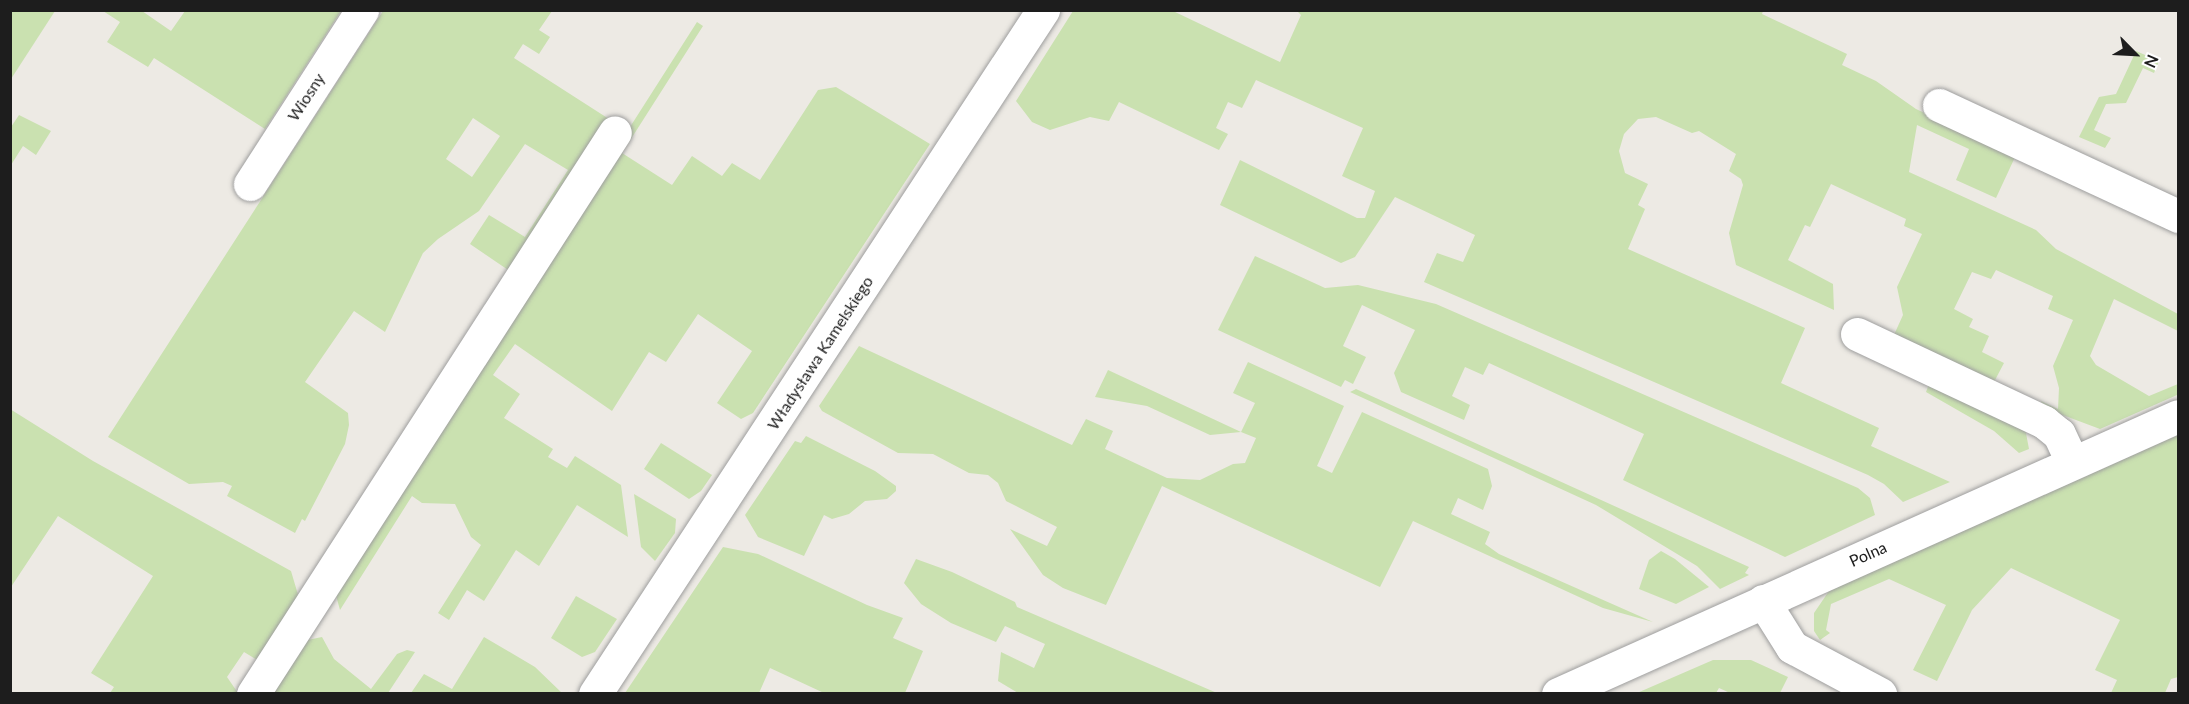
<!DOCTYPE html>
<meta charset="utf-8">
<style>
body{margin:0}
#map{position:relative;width:2189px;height:704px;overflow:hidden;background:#edeae4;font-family:Lato,sans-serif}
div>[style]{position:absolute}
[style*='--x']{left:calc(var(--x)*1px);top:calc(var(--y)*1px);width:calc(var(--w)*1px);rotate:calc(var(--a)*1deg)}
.grass>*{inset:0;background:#cae1b0}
.roads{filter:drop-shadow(0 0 2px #9e9e9e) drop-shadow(0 0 2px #9e9e9e)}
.minor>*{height:33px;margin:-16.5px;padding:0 16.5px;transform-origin:16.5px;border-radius:16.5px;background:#fff}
span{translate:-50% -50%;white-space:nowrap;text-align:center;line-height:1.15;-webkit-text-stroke:4.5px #fff;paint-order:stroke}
.street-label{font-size:16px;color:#1d1d1d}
.frame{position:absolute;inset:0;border:12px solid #1d1d1d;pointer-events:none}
.north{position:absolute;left:2105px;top:24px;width:60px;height:60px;-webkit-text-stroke:4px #fff;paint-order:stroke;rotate:114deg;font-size:16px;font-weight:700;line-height:24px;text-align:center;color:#1d1d1d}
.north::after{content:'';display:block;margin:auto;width:21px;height:27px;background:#1d1d1d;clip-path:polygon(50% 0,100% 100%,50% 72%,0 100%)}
</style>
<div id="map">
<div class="grass">
<i style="clip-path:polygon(11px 10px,55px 11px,11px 79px,10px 11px)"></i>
<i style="clip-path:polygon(103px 11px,142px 11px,171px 31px,185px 11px,341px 11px,265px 129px,154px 58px,148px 67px,107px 42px,120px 22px)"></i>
<i style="clip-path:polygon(evenodd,383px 11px,552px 11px,539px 30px,550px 37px,539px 54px,523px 44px,514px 58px,609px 119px,511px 272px,470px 244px,489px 215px,525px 237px,568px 170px,525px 144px,479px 211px,438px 239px,423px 253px,385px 332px,354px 311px,305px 382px,348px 413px,349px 425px,345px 444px,305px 521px,302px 519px,295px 533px,227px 496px,232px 486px,223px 482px,189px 484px,108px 437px,383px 11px,473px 118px,500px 136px,472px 177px,446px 159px,473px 118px)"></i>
<i style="clip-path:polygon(1073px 11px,1173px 11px,1280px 62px,1301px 15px,1297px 11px,1763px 11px,1762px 14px,1847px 54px,1842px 65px,1876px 81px,1916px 109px,2016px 155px,1996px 198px,1956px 180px,1969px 149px,1917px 125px,1909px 172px,2036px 230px,2056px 249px,2178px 314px,2178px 331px,2114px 299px,2090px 356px,2096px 365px,2149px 396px,2178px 384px,2177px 395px,2100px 429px,2044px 408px,2041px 401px,2058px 409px,2059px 388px,2053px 366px,2073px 320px,2048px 309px,2053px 296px,1996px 270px,1991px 279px,1972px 272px,1954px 309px,1973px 319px,1969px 327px,1989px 336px,1982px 352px,2004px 363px,1994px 382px,1893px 337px,1903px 315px,1897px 287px,1922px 234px,1904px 226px,1906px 219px,1831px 184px,1810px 227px,1805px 225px,1788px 260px,1833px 284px,1834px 310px,1736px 265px,1729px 233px,1743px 185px,1741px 179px,1729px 171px,1736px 154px,1699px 131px,1692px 133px,1656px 117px,1638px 119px,1624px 134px,1619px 151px,1625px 173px,1648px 184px,1638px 205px,1645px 209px,1628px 249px,1805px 328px,1781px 383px,1879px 428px,1871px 446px,1950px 482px,1903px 502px,1884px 484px,1868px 475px,1424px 282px,1437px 253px,1463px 262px,1475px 235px,1395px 197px,1355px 257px,1341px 263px,1220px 205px,1240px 160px,1357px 218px,1365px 218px,1375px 191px,1342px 176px,1363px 128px,1256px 80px,1242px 108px,1228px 102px,1216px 128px,1228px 134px,1219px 150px,1119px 102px,1109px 121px,1090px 117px,1050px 130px,1032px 122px,1016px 101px)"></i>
<i style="clip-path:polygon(697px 22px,703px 26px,622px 153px,672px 185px,692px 156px,722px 176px,732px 163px,760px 180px,818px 90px,836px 87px,930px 144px,753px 413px,741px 419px,717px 403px,752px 351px,698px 314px,666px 362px,649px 352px,612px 411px,515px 344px,493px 375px,520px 394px,504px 418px,553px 449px,548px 457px,567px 468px,575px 456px,621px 485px,628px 537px,577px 505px,539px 566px,516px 550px,484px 601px,467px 590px,449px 620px,438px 613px,481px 545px,471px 537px,455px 504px,422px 503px,412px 496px,340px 610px,335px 592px,500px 337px,505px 335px,519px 301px)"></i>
<i style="clip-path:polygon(2136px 51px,2159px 61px,2154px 73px,2143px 68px,2126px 103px,2106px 104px,2094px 130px,2111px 138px,2105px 148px,2079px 137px,2099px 97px,2116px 94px)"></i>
<i style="clip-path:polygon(19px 115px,51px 131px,36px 155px,23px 146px,11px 165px,11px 127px)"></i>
<i style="clip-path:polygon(1255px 256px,1325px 288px,1358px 285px,1436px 304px,1858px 488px,1870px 498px,1875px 515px,1785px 557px,1623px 480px,1644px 434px,1489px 363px,1483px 375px,1465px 367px,1452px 396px,1470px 405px,1464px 420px,1401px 392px,1394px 373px,1415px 330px,1362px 305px,1343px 346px,1366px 357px,1353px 384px,1345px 380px,1341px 387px,1218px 330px)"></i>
<i style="clip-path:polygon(859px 346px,1072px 445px,1086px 419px,1113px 431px,1105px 449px,1167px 478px,1200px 480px,1233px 464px,1245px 463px,1256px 438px,1241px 432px,1210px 435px,1147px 406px,1095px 397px,1108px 370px,1241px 432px,1255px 403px,1233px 393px,1248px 362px,1344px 406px,1317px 466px,1332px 473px,1362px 412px,1488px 469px,1492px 486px,1483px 510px,1458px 498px,1451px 514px,1490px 532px,1485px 544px,1499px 554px,1653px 622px,1603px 608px,1413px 521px,1380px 587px,1162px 486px,1106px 605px,1063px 588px,1043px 575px,1010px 529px,1047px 546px,1057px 527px,1006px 501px,998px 483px,988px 475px,969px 473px,933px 454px,898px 453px,822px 411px,819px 406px)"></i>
<i style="clip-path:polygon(1929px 384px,2025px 428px,2029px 449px,2019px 453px,1994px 431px,1926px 392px)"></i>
<i style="clip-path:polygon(1356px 389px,1749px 567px,1745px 573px,1749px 575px,1720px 589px,1697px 566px,1596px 505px,1350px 392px)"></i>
<i style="clip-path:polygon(10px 409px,93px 461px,291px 571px,299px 598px,259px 661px,244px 652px,227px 677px,238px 693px,110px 693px,114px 687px,91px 673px,153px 576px,58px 516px,11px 587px)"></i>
<i style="clip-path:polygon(2178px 435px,2178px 677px,2171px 679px,2165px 693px,2111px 693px,2117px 680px,2095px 670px,2120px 620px,2011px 568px,1972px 610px,1937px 681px,1913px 670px,1946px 605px,1889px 579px,1831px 604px,1826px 630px,1830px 633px,1820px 640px,1814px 631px,1814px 613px,1829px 591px)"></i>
<i style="clip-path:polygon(806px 436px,875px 471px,896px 486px,896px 491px,887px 499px,865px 501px,849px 514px,832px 519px,824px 515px,804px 556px,758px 537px,745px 515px,795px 441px,801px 443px)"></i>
<i style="clip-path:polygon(661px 443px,712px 475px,701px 491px,689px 499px,644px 469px)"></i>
<i style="clip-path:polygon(634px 494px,676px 519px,675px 533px,655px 561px,641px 547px)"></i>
<i style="clip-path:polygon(723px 547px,758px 554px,867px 605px,903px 618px,893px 638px,923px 651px,905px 693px,824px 693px,770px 668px,759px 693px,625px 693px)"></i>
<i style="clip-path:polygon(1661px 551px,1675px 559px,1709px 587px,1676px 604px,1639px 589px,1649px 560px)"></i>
<i style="clip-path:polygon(916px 559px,952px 572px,1015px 602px,1017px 607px,1217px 693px,1018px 693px,998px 681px,1001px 652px,1034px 668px,1045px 644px,1005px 626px,996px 642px,951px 623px,921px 604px,904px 583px)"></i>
<i style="clip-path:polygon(576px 596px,617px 619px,595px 652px,582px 657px,551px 638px)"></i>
<i style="clip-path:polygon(322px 637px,334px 659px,371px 689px,397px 654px,407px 650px,415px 652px,388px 693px,270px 693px,303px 641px)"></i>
<i style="clip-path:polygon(484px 637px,535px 667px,562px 693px,411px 693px,424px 674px,452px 689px)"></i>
<i style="clip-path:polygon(1713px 660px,1751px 660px,1788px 677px,1780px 693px,1730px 693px,1719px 688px,1716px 693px,1637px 693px)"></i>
</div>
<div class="roads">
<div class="minor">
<i style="--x:1939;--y:105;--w:264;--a:24.9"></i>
<i style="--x:250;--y:184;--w:207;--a:-57.2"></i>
<i style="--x:1857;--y:334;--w:207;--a:25.2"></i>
<i style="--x:2044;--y:422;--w:19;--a:39"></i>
<i style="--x:2059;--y:434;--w:31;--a:65"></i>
<i style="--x:1763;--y:601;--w:54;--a:57.8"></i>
<i style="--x:1792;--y:647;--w:100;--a:28.1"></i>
<i style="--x:253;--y:694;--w:668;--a:-57.21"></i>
<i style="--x:595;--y:694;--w:818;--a:-56.78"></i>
<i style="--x:1558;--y:694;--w:679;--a:-24.15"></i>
</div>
</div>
<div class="street-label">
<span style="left:306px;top:97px;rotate:-57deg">Wiosny</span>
<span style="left:820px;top:353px;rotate:-57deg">Władysława Kamelskiego</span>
<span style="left:1868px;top:554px;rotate:-24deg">Polna</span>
</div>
<div class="frame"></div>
<div class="north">N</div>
</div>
